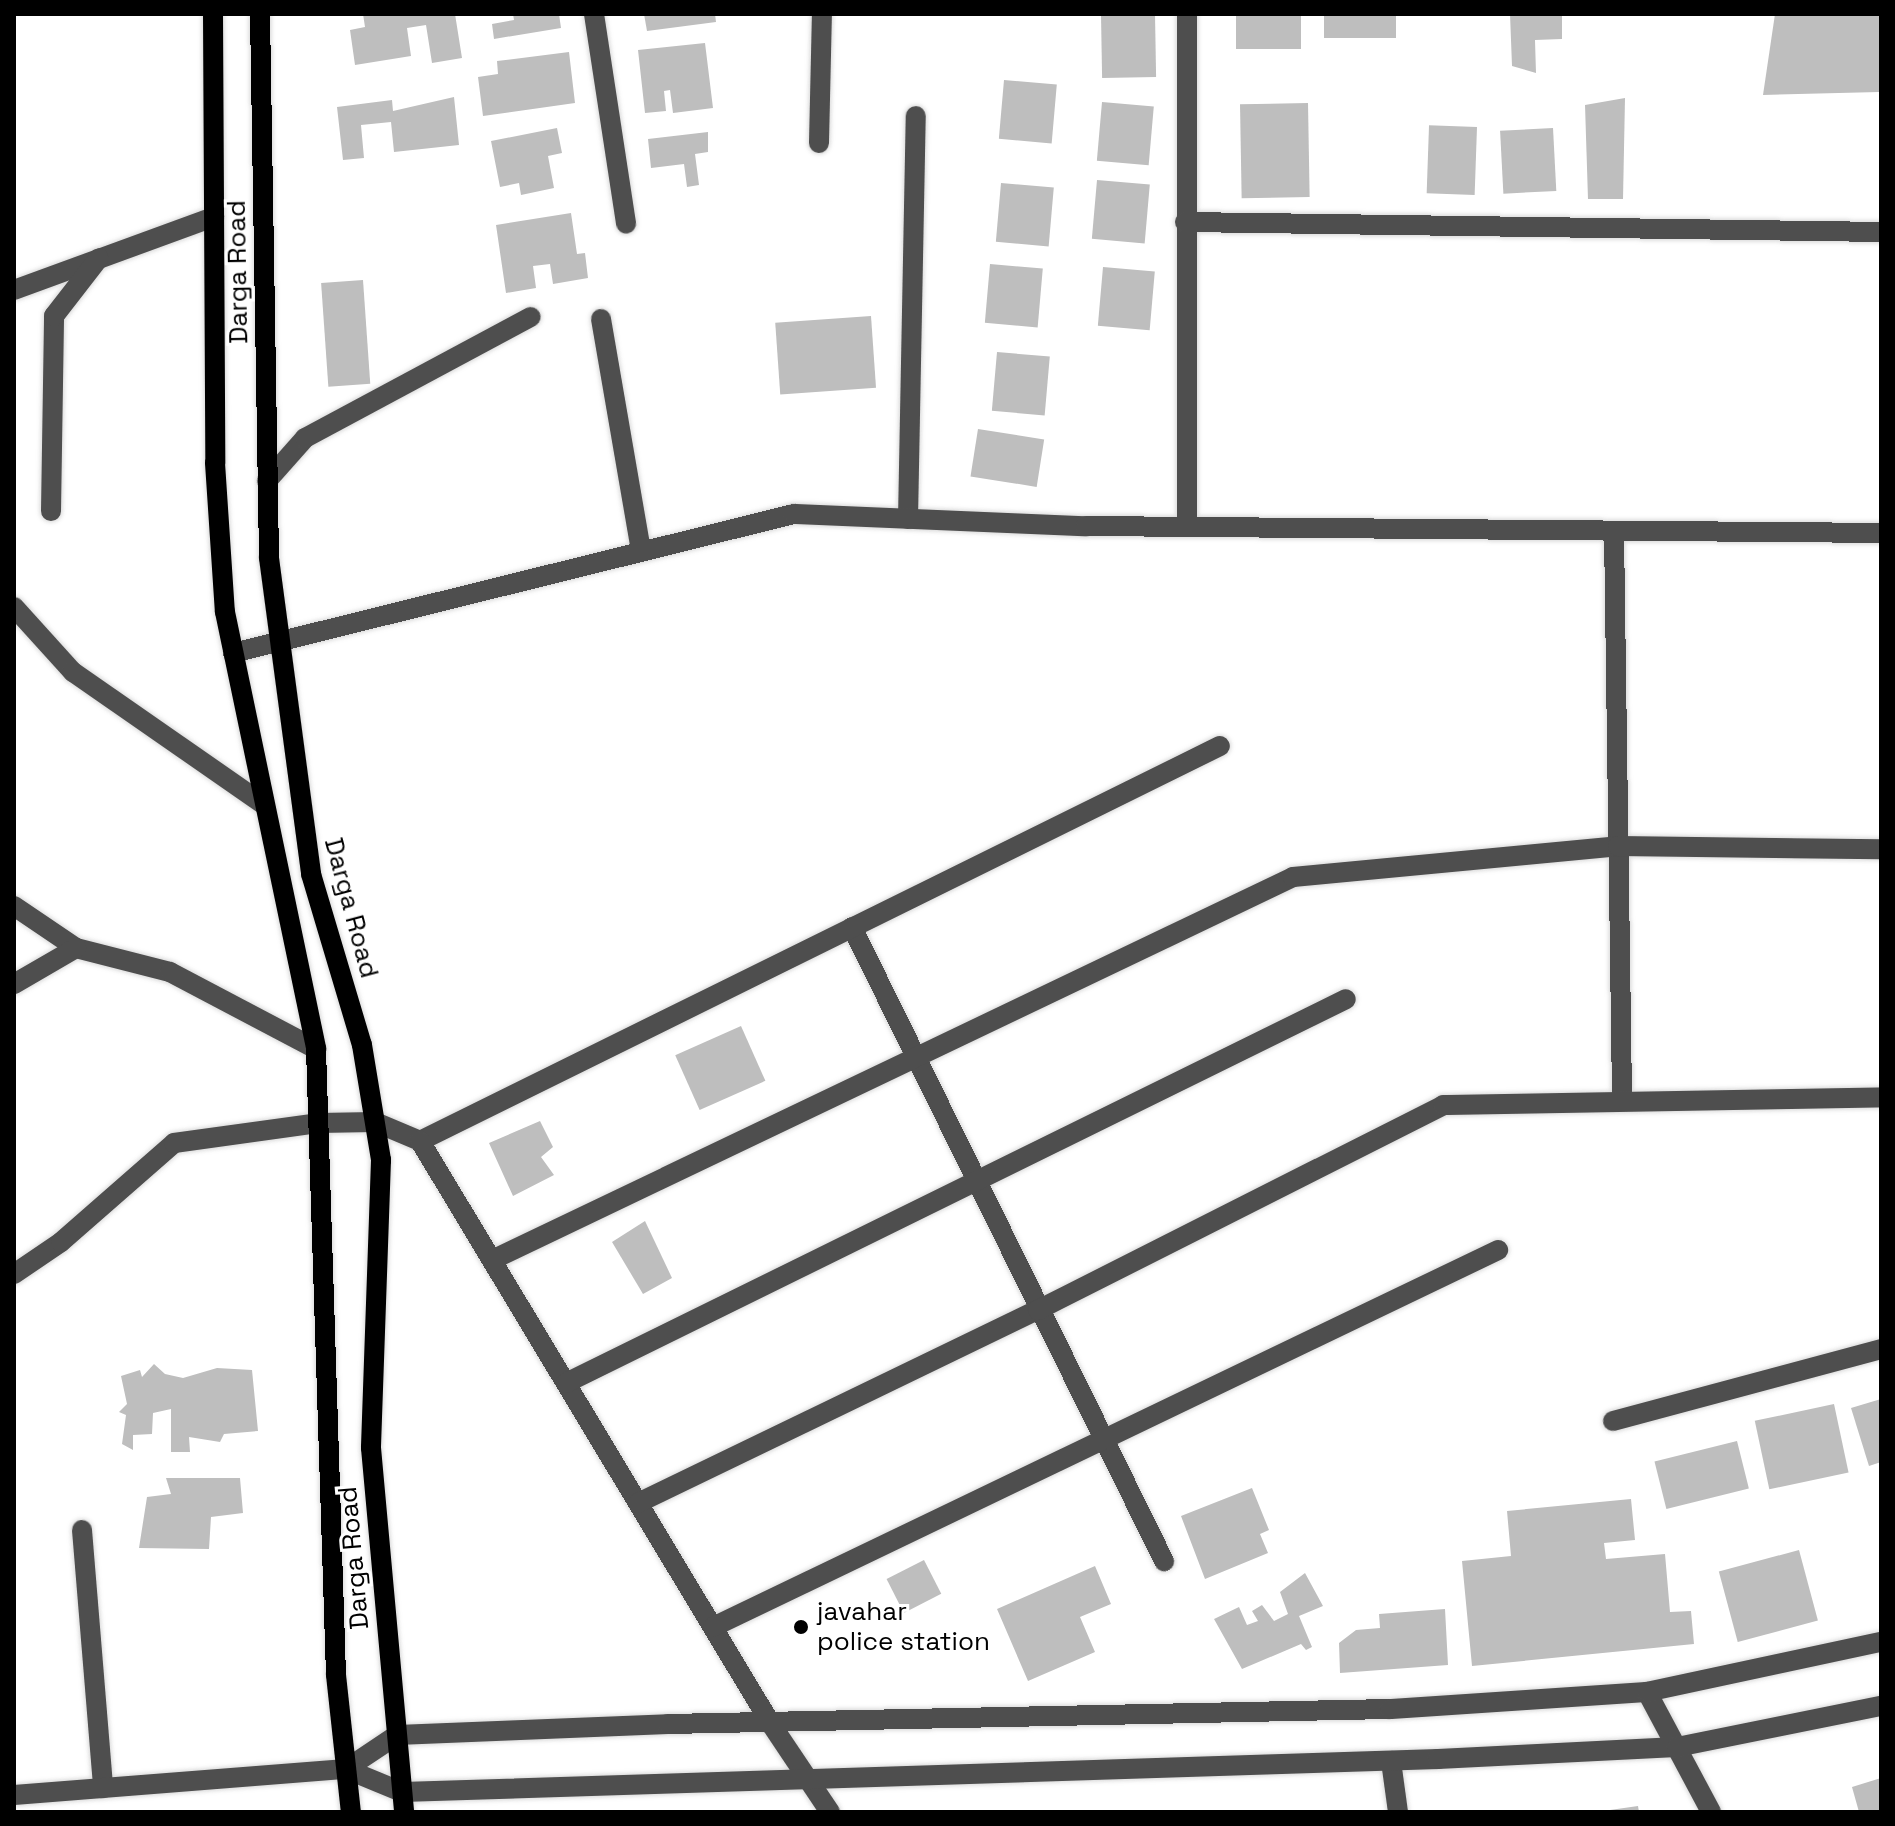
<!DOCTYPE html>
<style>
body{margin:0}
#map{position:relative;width:1895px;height:1826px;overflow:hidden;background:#fff;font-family:"Space Grotesk",sans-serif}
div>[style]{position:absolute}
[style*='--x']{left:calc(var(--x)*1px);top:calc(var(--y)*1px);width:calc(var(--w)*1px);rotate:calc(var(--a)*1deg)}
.building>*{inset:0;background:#bebebe;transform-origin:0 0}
.roads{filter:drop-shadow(0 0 2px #dbdbdb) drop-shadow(0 0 2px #dbdbdb)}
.minor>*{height:20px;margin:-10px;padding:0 10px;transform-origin:10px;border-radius:10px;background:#4e4e4e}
.major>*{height:20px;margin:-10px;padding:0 10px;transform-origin:10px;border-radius:10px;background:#000}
.dots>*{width:22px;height:22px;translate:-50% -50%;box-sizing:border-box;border:4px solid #fff;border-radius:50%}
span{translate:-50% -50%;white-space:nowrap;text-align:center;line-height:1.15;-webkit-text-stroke:6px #fff;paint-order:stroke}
.street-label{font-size:26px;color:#000}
.poi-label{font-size:26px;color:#000}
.left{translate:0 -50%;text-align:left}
.frame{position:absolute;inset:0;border:16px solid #000;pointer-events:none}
</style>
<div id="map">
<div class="building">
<i style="clip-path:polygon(363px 14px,455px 14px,462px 58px,432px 63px,426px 25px,407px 28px,411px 56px,355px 65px,350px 30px,365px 27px)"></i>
<i style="clip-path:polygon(513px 14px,559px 14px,561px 28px,494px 39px,492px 24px,514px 20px)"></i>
<i style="clip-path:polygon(644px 14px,715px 14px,716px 22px,647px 31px)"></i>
<i style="left:1155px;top:14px;width:63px;height:54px;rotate:89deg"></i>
<i style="left:1236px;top:14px;width:65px;height:35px"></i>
<i style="left:1324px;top:14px;width:72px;height:24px"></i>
<i style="clip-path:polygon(1510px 14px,1562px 14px,1562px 39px,1535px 40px,1536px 73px,1512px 66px)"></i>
<i style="clip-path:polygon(1775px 14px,1879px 14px,1879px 92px,1763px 95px)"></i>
<i style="clip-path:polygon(705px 43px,713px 108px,673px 113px,670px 90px,664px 91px,666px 111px,645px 113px,638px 50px)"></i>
<i style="clip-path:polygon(569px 52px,575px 103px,483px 116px,478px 77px,498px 74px,497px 61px)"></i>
<i style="left:1004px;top:80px;width:53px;height:59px;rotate:5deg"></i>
<i style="clip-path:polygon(454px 97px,459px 145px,394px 152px,391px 122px,361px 125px,364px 158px,343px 160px,337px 107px,392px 100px,393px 111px)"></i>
<i style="clip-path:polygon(1625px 98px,1623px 199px,1588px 199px,1585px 105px)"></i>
<i style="left:1102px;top:102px;width:52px;height:59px;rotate:5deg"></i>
<i style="left:1308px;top:103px;width:94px;height:68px;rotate:89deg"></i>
<i style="left:1477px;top:127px;width:68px;height:48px;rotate:92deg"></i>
<i style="clip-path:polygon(557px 128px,562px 153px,548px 156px,554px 188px,521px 195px,519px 183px,500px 187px,491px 141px)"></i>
<i style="left:1553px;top:128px;width:63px;height:53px;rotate:87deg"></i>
<i style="clip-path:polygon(708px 132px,708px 152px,695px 154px,699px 185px,687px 187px,684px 164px,651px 168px,648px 139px)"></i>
<i style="left:1097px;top:180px;width:53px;height:59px;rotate:5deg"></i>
<i style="left:1001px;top:183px;width:53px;height:59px;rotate:5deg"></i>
<i style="clip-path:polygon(571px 213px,577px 254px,585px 253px,588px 278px,553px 284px,550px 264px,533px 266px,536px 288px,506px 293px,496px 225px)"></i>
<i style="left:990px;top:264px;width:53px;height:59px;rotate:5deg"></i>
<i style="left:1103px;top:267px;width:52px;height:59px;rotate:5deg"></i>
<i style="left:363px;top:280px;width:104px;height:42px;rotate:86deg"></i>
<i style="left:871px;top:316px;width:72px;height:96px;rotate:86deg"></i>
<i style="left:997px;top:352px;width:53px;height:59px;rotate:5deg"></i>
<i style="left:978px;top:429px;width:67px;height:48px;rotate:9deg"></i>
<i style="left:741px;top:1026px;width:60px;height:72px;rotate:66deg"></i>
<i style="clip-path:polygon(540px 1121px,553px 1147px,541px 1157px,554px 1175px,513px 1196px,489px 1143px)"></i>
<i style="clip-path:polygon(645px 1221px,672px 1278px,643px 1294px,612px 1242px)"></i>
<i style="clip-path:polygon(154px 1364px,165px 1374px,183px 1378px,217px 1368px,252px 1370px,258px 1431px,224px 1434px,220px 1442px,189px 1437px,190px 1452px,171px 1452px,171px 1409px,153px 1413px,152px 1434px,133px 1435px,133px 1450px,122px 1444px,126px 1415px,119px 1412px,127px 1404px,121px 1376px,140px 1370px,142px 1377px)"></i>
<i style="clip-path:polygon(1881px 1399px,1881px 1462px,1869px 1466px,1851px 1408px)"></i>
<i style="left:1834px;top:1404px;width:70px;height:81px;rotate:78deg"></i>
<i style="left:1737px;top:1441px;width:49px;height:85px;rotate:76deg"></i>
<i style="clip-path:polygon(166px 1478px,240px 1478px,243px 1513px,211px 1517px,209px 1549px,139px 1548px,147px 1497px,171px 1494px)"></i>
<i style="clip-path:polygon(1252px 1488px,1269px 1530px,1260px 1534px,1268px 1553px,1205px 1579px,1181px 1516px)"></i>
<i style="clip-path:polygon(1631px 1499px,1635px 1540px,1604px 1543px,1606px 1559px,1665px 1554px,1670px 1612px,1691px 1611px,1694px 1644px,1472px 1666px,1462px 1561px,1511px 1556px,1507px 1511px)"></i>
<i style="left:1799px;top:1550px;width:73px;height:83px;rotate:75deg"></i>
<i style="left:924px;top:1560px;width:38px;height:42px;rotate:63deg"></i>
<i style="clip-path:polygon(1095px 1566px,1111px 1604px,1080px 1617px,1095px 1652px,1028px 1681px,997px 1609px)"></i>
<i style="clip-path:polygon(1305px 1573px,1323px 1606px,1299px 1616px,1312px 1647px,1306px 1650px,1301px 1644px,1242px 1669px,1214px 1619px,1239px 1607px,1247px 1625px,1258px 1621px,1252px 1611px,1262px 1605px,1274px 1621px,1288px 1614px,1280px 1592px)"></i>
<i style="clip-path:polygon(1445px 1609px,1448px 1665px,1340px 1673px,1339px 1643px,1356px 1630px,1380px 1628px,1379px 1614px)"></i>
<i style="clip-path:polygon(1881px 1778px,1881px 1812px,1859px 1812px,1852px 1787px)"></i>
<i style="clip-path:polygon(1638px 1806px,1639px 1812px,1611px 1812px,1610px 1810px)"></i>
</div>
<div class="roads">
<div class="minor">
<i style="--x:594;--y:14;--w:212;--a:81.3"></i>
<i style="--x:1187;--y:14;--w:513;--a:90"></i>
<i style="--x:819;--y:143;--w:129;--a:-88.7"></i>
<i style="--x:1185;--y:222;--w:696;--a:0.82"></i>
<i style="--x:14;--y:290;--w:213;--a:-20.1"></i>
<i style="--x:601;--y:319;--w:235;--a:80.2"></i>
<i style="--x:267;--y:481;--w:57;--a:-48.5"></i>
<i style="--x:305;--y:438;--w:256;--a:-28.2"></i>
<i style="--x:51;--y:511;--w:195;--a:-89.1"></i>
<i style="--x:54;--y:316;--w:73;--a:-52.2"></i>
<i style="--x:908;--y:519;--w:403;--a:-88.9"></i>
<i style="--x:1614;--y:531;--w:568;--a:89.19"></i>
<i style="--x:14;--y:607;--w:88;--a:47.8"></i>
<i style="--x:73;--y:672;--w:231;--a:34.8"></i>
<i style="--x:233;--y:653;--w:578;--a:-13.92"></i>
<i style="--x:794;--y:514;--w:292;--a:2.4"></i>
<i style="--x:1086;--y:526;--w:795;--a:0.5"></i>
<i style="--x:14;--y:906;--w:75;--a:34.1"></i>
<i style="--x:76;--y:948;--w:97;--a:14.3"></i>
<i style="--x:170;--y:972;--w:165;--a:27.8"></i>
<i style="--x:852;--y:927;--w:707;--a:63.8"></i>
<i style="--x:14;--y:984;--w:72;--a:-30.1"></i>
<i style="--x:420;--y:1141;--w:892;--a:-26.28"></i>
<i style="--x:492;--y:1260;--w:888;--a:-25.55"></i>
<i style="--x:1293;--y:877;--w:326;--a:-5.4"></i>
<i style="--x:1618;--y:846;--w:263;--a:0.7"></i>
<i style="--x:14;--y:1274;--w:57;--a:-34.2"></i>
<i style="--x:61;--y:1242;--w:150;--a:-41.2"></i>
<i style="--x:174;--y:1143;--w:145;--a:-7.9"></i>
<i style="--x:318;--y:1123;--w:57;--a:-1"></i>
<i style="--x:375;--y:1122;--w:49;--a:22.9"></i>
<i style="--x:420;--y:1141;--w:681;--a:58.95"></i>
<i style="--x:771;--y:1724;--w:106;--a:56.2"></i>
<i style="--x:566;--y:1383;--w:869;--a:-26.21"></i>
<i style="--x:1613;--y:1421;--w:278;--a:-15"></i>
<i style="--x:638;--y:1503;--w:444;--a:-25.8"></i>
<i style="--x:1038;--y:1310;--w:454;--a:-26.8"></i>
<i style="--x:1443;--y:1105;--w:438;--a:-1"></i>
<i style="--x:82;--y:1530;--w:259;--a:85.3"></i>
<i style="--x:713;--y:1627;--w:871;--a:-25.65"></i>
<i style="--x:1647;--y:1692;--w:136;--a:61.9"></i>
<i style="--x:1391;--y:1761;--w:51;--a:82.2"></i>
<i style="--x:346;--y:1769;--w:61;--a:-33.7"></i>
<i style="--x:397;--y:1735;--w:271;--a:-2.3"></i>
<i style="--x:668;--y:1724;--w:722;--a:-1.19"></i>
<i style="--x:1390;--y:1709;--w:258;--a:-3.8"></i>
<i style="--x:1647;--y:1692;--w:239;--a:-12.1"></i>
<i style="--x:14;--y:1795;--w:333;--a:-4.5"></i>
<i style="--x:346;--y:1769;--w:61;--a:22.3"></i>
<i style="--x:402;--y:1792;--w:1037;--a:-1.82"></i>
<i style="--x:1438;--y:1759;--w:239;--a:-2.9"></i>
<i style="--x:1677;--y:1747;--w:208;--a:-11.4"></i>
</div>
<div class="major">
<i style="--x:213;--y:14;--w:449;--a:89.7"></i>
<i style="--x:215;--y:463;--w:149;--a:86.2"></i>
<i style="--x:225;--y:612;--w:446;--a:78.2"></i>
<i style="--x:316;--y:1049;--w:626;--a:88.17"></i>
<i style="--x:336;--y:1675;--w:138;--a:83.8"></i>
<i style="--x:260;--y:14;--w:544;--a:89.05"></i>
<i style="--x:269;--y:558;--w:319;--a:82.4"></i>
<i style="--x:311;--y:874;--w:178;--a:73.4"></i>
<i style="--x:362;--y:1045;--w:117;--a:80.6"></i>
<i style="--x:381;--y:1160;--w:288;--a:92"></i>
<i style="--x:371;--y:1448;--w:365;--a:84.8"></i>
</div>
</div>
<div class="dots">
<i style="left:801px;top:1627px;background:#000"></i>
</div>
<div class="street-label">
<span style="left:238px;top:272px;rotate:-91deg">Darga Road</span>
<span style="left:351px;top:908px;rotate:75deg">Darga Road</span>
<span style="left:354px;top:1558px;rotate:-95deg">Darga Road</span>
</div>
<div class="poi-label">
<span class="left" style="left:817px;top:1627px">javahar<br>police station</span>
</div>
<div class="frame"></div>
</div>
